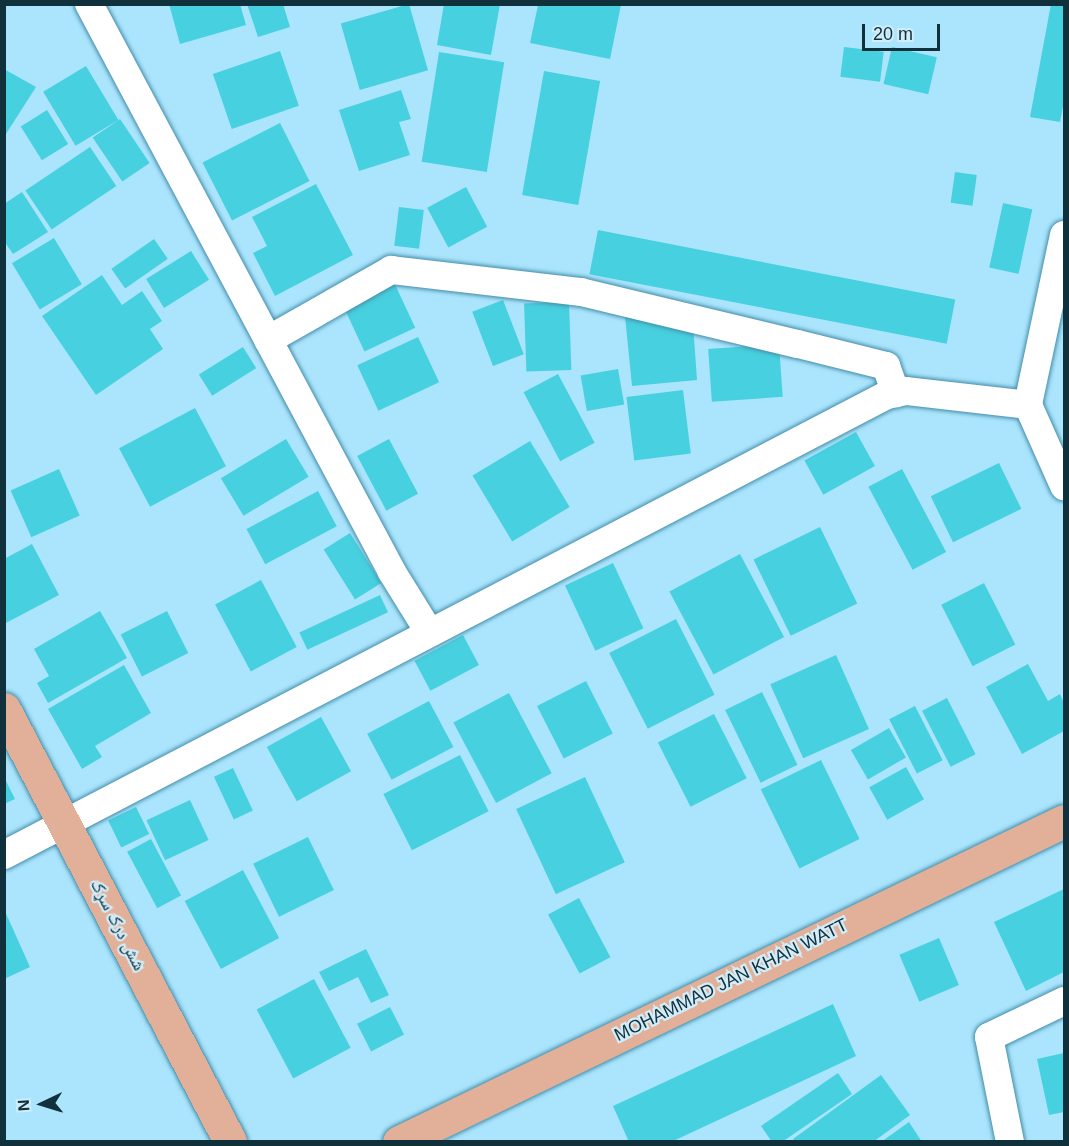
<!DOCTYPE html>
<meta charset="utf-8">
<style>
body{margin:0}
#map{position:relative;width:1069px;height:1146px;overflow:hidden;background:#abe5fd;font-family:Arial,"Noto Naskh Arabic",sans-serif}
div>[style]{position:absolute}
[style*='--x']{left:calc(var(--x)*1px);top:calc(var(--y)*1px);width:calc(var(--w)*1px);rotate:calc(var(--a)*1deg)}
.building>*{inset:0;background:#47d0df;transform-origin:0 0}
.roads{filter:drop-shadow(0 0 2px #438da9) drop-shadow(0 0 2px #438da9)}
.minor>*{height:28px;margin:-14px;padding:0 14px;transform-origin:14px;border-radius:14px;background:#fff}
.major>*{height:33px;margin:-16.5px;padding:0 16.5px;transform-origin:16.5px;border-radius:16.5px;background:#e2b098}
span{translate:-50% -50%;white-space:nowrap;text-align:center;line-height:1.15;-webkit-text-stroke:4.5px #d1edf9;paint-order:stroke}
.street-label{font-size:18px;color:#10303b}
.frame{position:absolute;inset:0;border:6px solid #10303b;pointer-events:none}
.north{position:absolute;left:12px;top:1074px;width:60px;height:60px;-webkit-text-stroke:4px #d1edf9;paint-order:stroke;rotate:266deg;font-size:16px;font-weight:700;line-height:24px;text-align:center;color:#10303b}
.north::after{content:'';display:block;margin:auto;width:21px;height:27px;background:#10303b;clip-path:polygon(50% 0,100% 100%,50% 72%,0 100%)}
.scale{position:absolute;left:862px;top:24px;width:78px;height:27px;box-sizing:border-box;border:3px solid #10303b;border-top:0;padding-left:8px;font-size:18px;line-height:21px;white-space:nowrap;color:#10303b;-webkit-text-stroke:4px #d1edf9;paint-order:stroke}
</style>
<div id="map">
<div class="building">
<i style="clip-path:polygon(169px 4px,240px 4px,246px 25px,180px 44px)"></i>
<i style="clip-path:polygon(247px 4px,283px 4px,290px 27px,258px 37px)"></i>
<i style="left:409px;top:4px;width:69px;height:71px;rotate:74deg"></i>
<i style="clip-path:polygon(444px 4px,500px 4px,491px 55px,437px 45px)"></i>
<i style="clip-path:polygon(1051px 4px,1064px 4px,1064px 101px,1060px 122px,1030px 117px)"></i>
<i style="clip-path:polygon(538px 5px,621px 5px,610px 59px,530px 43px)"></i>
<i style="left:844px;top:47px;width:40px;height:30px;rotate:7deg"></i>
<i style="left:892px;top:47px;width:46px;height:38px;rotate:13deg"></i>
<i style="left:280px;top:51px;width:58px;height:71px;rotate:71deg"></i>
<i style="left:439px;top:52px;width:66px;height:111px;rotate:9deg"></i>
<i style="left:86px;top:66px;width:63px;height:50px;rotate:59deg"></i>
<i style="clip-path:polygon(4px 69px,36px 87px,4px 137px)"></i>
<i style="left:544px;top:71px;width:57px;height:126px;rotate:10deg"></i>
<i style="clip-path:polygon(401px 90px,411px 119px,399px 122px,410px 155px,359px 171px,339px 110px)"></i>
<i style="left:47px;top:110px;width:40px;height:31px;rotate:58deg"></i>
<i style="left:120px;top:119px;width:53px;height:33px;rotate:56deg"></i>
<i style="left:280px;top:123px;width:65px;height:87px;rotate:63deg"></i>
<i style="left:90px;top:147px;width:47px;height:78px;rotate:56deg"></i>
<i style="left:955px;top:172px;width:22px;height:31px;rotate:8deg"></i>
<i style="clip-path:polygon(316px 184px,353px 255px,275px 296px,253px 253px,267px 246px,252px 217px)"></i>
<i style="left:466px;top:187px;width:45px;height:44px;rotate:62deg"></i>
<i style="clip-path:polygon(22px 192px,48px 232px,13px 254px,4px 241px,4px 204px)"></i>
<i style="left:1003px;top:203px;width:30px;height:66px;rotate:12deg"></i>
<i style="left:399px;top:207px;width:25px;height:39px;rotate:7deg"></i>
<i style="left:598px;top:230px;width:364px;height:45px;rotate:11deg"></i>
<i style="left:54px;top:238px;width:54px;height:49px;rotate:59deg"></i>
<i style="left:154px;top:239px;width:24px;height:52px;rotate:55deg"></i>
<i style="left:191px;top:251px;width:34px;height:53px;rotate:58deg"></i>
<i style="clip-path:polygon(102px 275px,122px 305px,142px 291px,162px 321px,150px 329px,163px 349px,96px 395px,42px 316px)"></i>
<i style="left:392px;top:278px;width:55px;height:56px;rotate:65deg"></i>
<i style="left:503px;top:300px;width:58px;height:33px;rotate:69deg"></i>
<i style="left:569px;top:302px;width:68px;height:45px;rotate:88deg"></i>
<i style="clip-path:polygon(625px 316px,693px 324px,697px 380px,632px 386px)"></i>
<i style="left:418px;top:337px;width:50px;height:67px;rotate:65deg"></i>
<i style="left:779px;top:344px;width:53px;height:71px;rotate:86deg"></i>
<i style="left:243px;top:347px;width:25px;height:52px;rotate:58deg"></i>
<i style="left:618px;top:369px;width:36px;height:38px;rotate:80deg"></i>
<i style="left:558px;top:374px;width:78px;height:39px;rotate:62deg"></i>
<i style="left:683px;top:390px;width:64px;height:57px;rotate:83deg"></i>
<i style="left:195px;top:408px;width:66px;height:86px;rotate:62deg"></i>
<i style="left:856px;top:432px;width:39px;height:59px;rotate:61deg"></i>
<i style="left:286px;top:439px;width:44px;height:76px;rotate:59deg"></i>
<i style="left:389px;top:439px;width:62px;height:36px;rotate:62deg"></i>
<i style="left:530px;top:441px;width:77px;height:67px;rotate:59deg"></i>
<i style="left:999px;top:463px;width:51px;height:76px;rotate:64deg"></i>
<i style="left:59px;top:469px;width:51px;height:53px;rotate:66deg"></i>
<i style="left:902px;top:469px;width:94px;height:38px;rotate:62deg"></i>
<i style="left:318px;top:491px;width:40px;height:81px;rotate:62deg"></i>
<i style="left:820px;top:527px;width:85px;height:74px;rotate:64deg"></i>
<i style="left:350px;top:533px;width:59px;height:31px;rotate:58deg"></i>
<i style="clip-path:polygon(32px 544px,59px 595px,4px 624px,4px 559px)"></i>
<i style="left:740px;top:554px;width:94px;height:80px;rotate:62deg"></i>
<i style="left:613px;top:563px;width:72px;height:53px;rotate:65deg"></i>
<i style="left:261px;top:580px;width:76px;height:52px;rotate:62deg"></i>
<i style="left:984px;top:583px;width:69px;height:48px;rotate:63deg"></i>
<i style="left:380px;top:595px;width:19px;height:89px;rotate:65deg"></i>
<i style="clip-path:polygon(100px 611px,127px 658px,48px 703px,37px 683px,49px 676px,34px 649px)"></i>
<i style="left:167px;top:611px;width:47px;height:52px;rotate:63deg"></i>
<i style="left:676px;top:619px;width:85px;height:75px;rotate:63deg"></i>
<i style="left:463px;top:635px;width:34px;height:55px;rotate:62deg"></i>
<i style="left:836px;top:655px;width:81px;height:72px;rotate:66deg"></i>
<i style="clip-path:polygon(1028px 664px,1048px 701px,1060px 694px,1064px 703px,1064px 731px,1022px 754px,986px 687px)"></i>
<i style="clip-path:polygon(124px 665px,151px 713px,95px 746px,102px 757px,82px 769px,48px 709px)"></i>
<i style="left:586px;top:681px;width:59px;height:55px;rotate:63deg"></i>
<i style="left:762px;top:692px;width:81px;height:41px;rotate:64deg"></i>
<i style="left:509px;top:693px;width:91px;height:63px;rotate:62deg"></i>
<i style="left:947px;top:698px;width:63px;height:28px;rotate:63deg"></i>
<i style="left:429px;top:701px;width:52px;height:70px;rotate:62deg"></i>
<i style="left:915px;top:706px;width:61px;height:29px;rotate:63deg"></i>
<i style="left:714px;top:714px;width:72px;height:63px;rotate:63deg"></i>
<i style="left:321px;top:717px;width:62px;height:62px;rotate:61deg"></i>
<i style="left:889px;top:728px;width:34px;height:44px;rotate:60deg"></i>
<i style="left:460px;top:755px;width:63px;height:86px;rotate:63deg"></i>
<i style="left:821px;top:760px;width:88px;height:67px;rotate:64deg"></i>
<i style="left:906px;top:767px;width:37px;height:42px;rotate:61deg"></i>
<i style="left:233px;top:768px;width:47px;height:21px;rotate:65deg"></i>
<i style="clip-path:polygon(4px 777px,15px 799px,4px 804px)"></i>
<i style="left:585px;top:777px;width:94px;height:76px;rotate:65deg"></i>
<i style="left:190px;top:800px;width:44px;height:48px;rotate:65deg"></i>
<i style="left:136px;top:807px;width:30px;height:31px;rotate:64deg"></i>
<i style="left:308px;top:837px;width:59px;height:61px;rotate:64deg"></i>
<i style="left:151px;top:839px;width:64px;height:27px;rotate:62deg"></i>
<i style="left:243px;top:870px;width:77px;height:66px;rotate:62deg"></i>
<i style="clip-path:polygon(1064px 889px,1064px 972px,1026px 991px,994px 922px)"></i>
<i style="left:579px;top:898px;width:67px;height:35px;rotate:62deg"></i>
<i style="clip-path:polygon(4px 909px,30px 967px,4px 979px)"></i>
<i style="left:939px;top:938px;width:51px;height:43px;rotate:67deg"></i>
<i style="clip-path:polygon(366px 949px,389px 995px,371px 1003px,358px 977px,329px 991px,319px 972px)"></i>
<i style="left:314px;top:979px;width:78px;height:65px;rotate:62deg"></i>
<i style="clip-path:polygon(833px 1004px,856px 1056px,671px 1142px,629px 1142px,613px 1106px)"></i>
<i style="left:390px;top:1007px;width:31px;height:37px;rotate:63deg"></i>
<i style="clip-path:polygon(1064px 1053px,1064px 1112px,1049px 1115px,1037px 1059px)"></i>
<i style="clip-path:polygon(838px 1073px,852px 1094px,782px 1142px,772px 1142px,761px 1126px)"></i>
<i style="clip-path:polygon(881px 1075px,910px 1115px,873px 1142px,795px 1142px,793px 1139px)"></i>
<i style="clip-path:polygon(909px 1122px,922px 1142px,881px 1142px)"></i>
</div>
<div class="roads">
<div class="minor">
<i style="--x:89;--y:4;--w:644;--a:61.92"></i>
<i style="--x:392;--y:572;--w:70;--a:58.3"></i>
<i style="--x:1064;--y:235;--w:174;--a:102"></i>
<i style="--x:1028;--y:405;--w:89;--a:66"></i>
<i style="--x:268;--y:340;--w:142;--a:-29.6"></i>
<i style="--x:391;--y:270;--w:191;--a:6.6"></i>
<i style="--x:581;--y:292;--w:223;--a:13.5"></i>
<i style="--x:798;--y:344;--w:91;--a:14"></i>
<i style="--x:886;--y:366;--w:29;--a:70"></i>
<i style="--x:4;--y:855;--w:996;--a:-27.52"></i>
<i style="--x:887;--y:395;--w:19;--a:-12"></i>
<i style="--x:906;--y:391;--w:123;--a:6.5"></i>
<i style="--x:1010;--y:1142;--w:107;--a:-101.3"></i>
<i style="--x:989;--y:1037;--w:83;--a:-25.6"></i>
</div>
<div class="major">
<i style="--x:4;--y:709;--w:488;--a:62.4"></i>
<i style="--x:399;--y:1142;--w:738;--a:-25.77"></i>
</div>
</div>
<div class="street-label">
<span style="left:118px;top:925px;rotate:63deg">شش درک سړک</span>
<span style="left:731px;top:980px;rotate:-26deg">MOHAMMAD JAN KHAN WATT</span>
</div>
<div class="frame"></div>
<div class="north">N</div>
<div class="scale">20 m</div>
</div>
